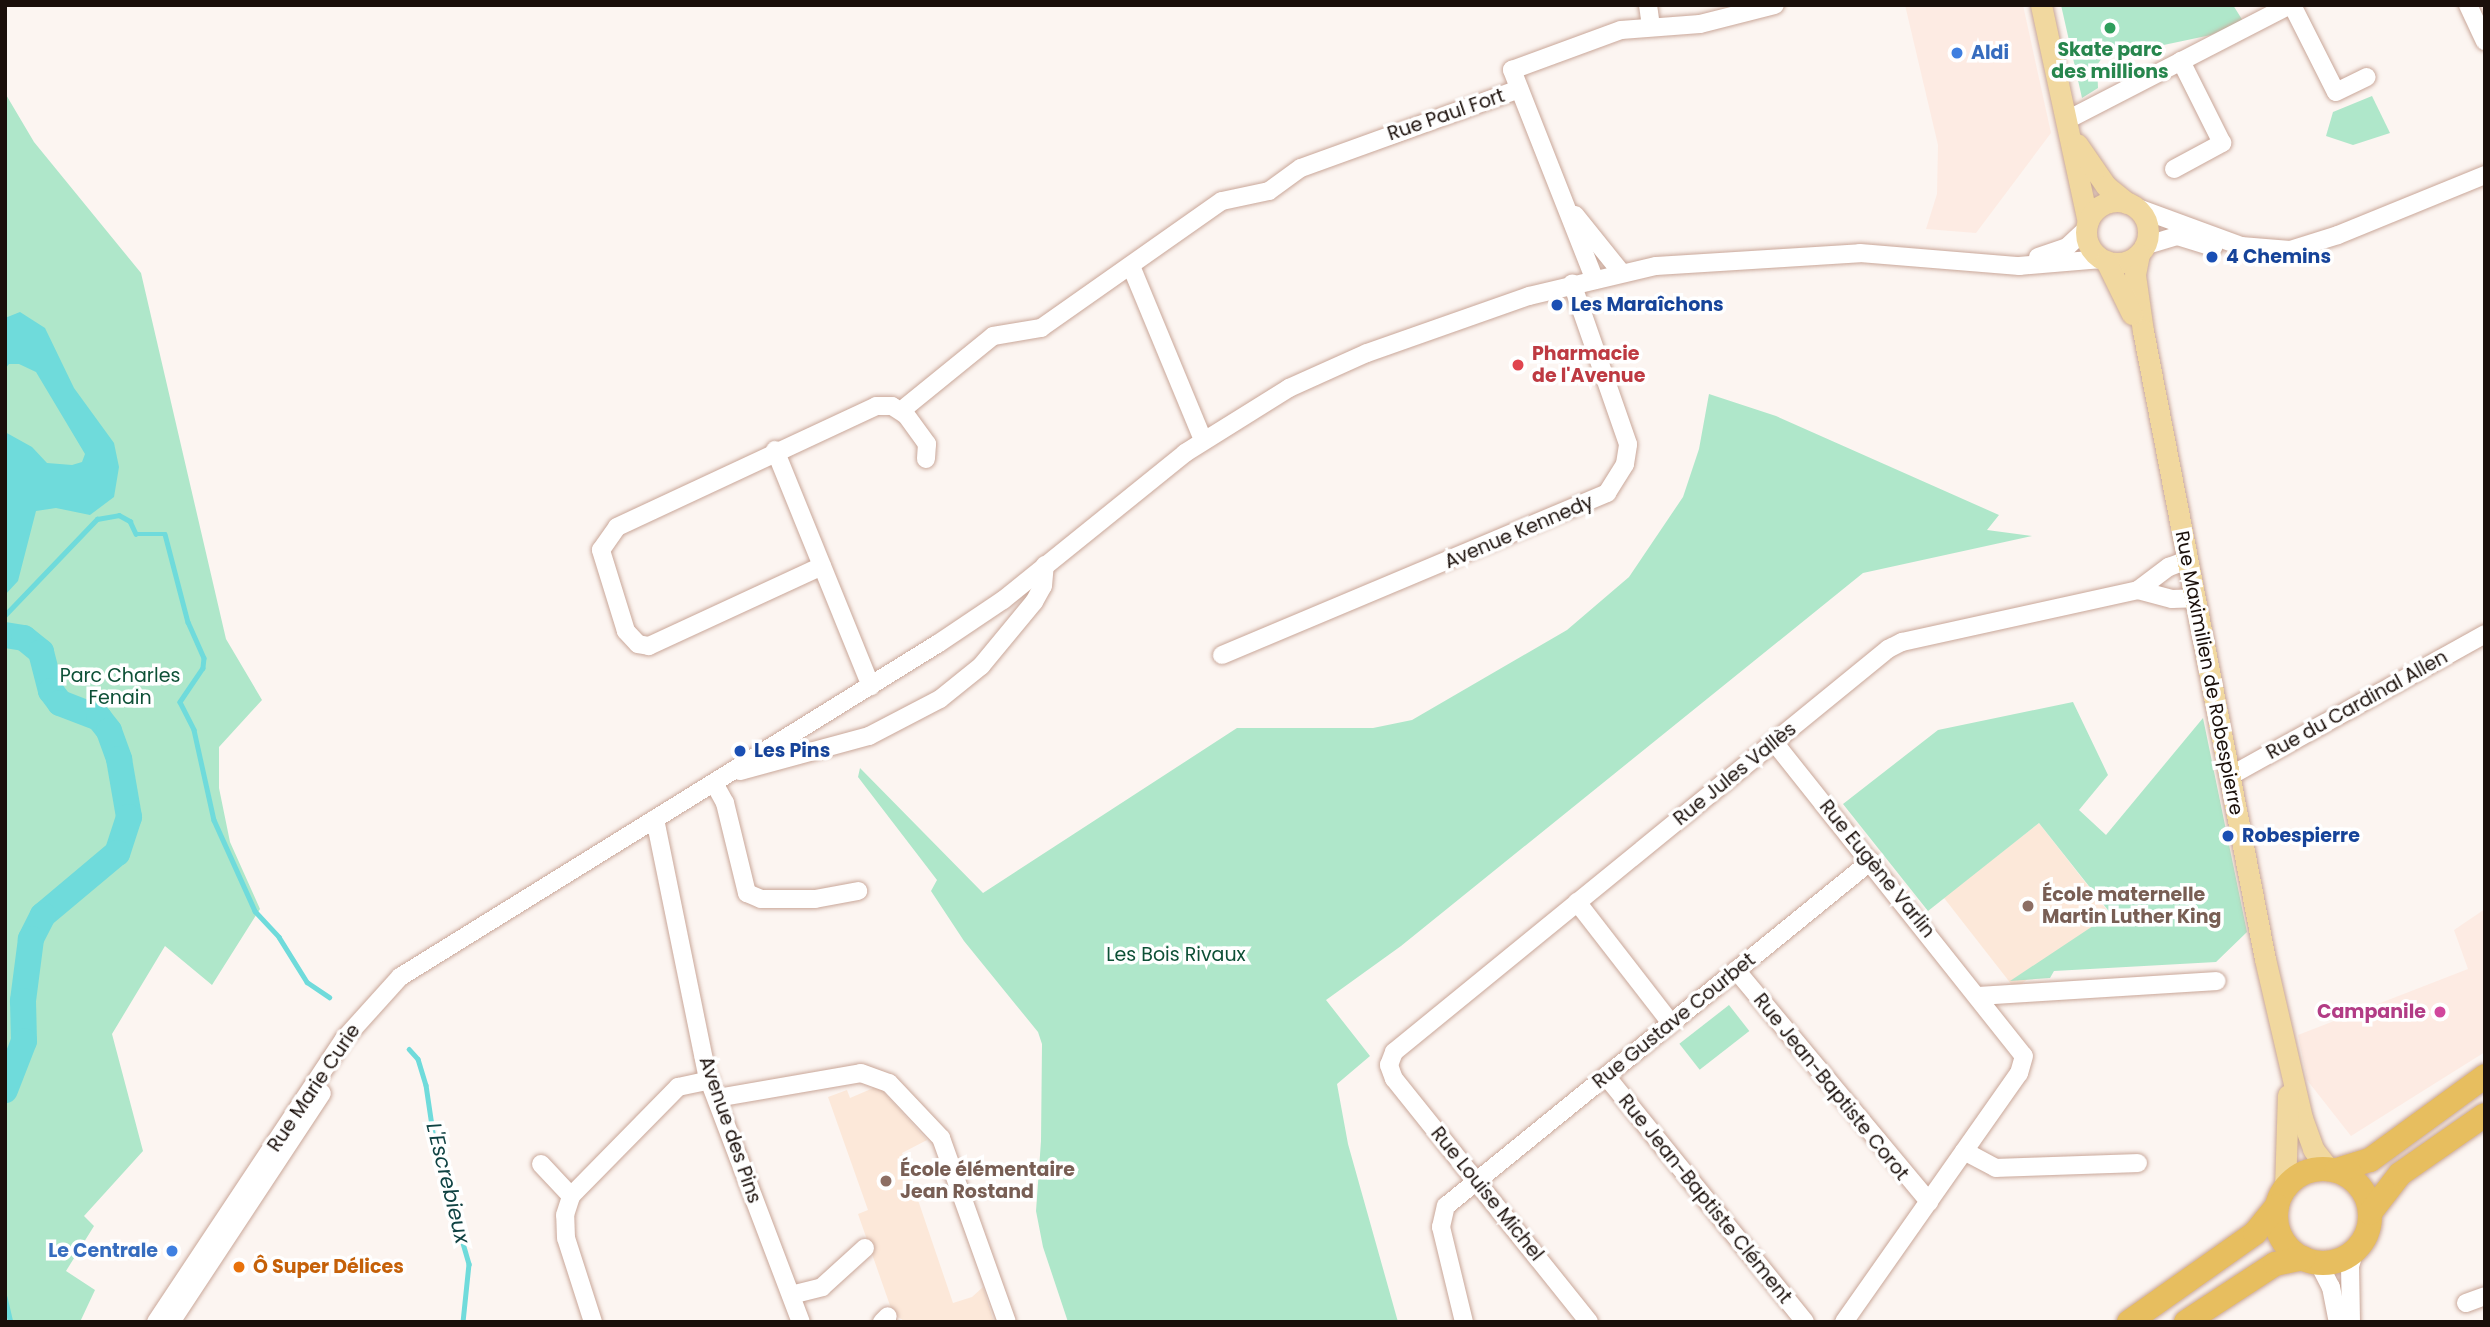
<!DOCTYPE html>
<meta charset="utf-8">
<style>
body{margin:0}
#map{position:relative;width:2490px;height:1327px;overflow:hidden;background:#fcf5f1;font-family:Poppins,sans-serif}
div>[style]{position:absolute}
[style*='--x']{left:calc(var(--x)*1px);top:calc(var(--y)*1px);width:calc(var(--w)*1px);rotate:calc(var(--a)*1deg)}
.built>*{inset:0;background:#fdebe3}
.education>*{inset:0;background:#fce8d9;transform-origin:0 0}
.green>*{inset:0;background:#afe7ca;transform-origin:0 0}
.water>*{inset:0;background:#6fdbdb}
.stream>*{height:4.5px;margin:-2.25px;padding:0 2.25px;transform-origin:2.25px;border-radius:2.25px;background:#6fdbdb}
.river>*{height:26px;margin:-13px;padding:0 13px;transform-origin:13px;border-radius:13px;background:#6fdbdb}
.roads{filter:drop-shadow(0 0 2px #c9a799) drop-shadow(0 0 2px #c9a799)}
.minor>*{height:18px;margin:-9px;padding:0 9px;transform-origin:9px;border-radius:9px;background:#fff}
.major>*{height:21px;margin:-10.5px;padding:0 10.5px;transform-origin:10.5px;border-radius:10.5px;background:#f1d89f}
.major>.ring{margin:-10.5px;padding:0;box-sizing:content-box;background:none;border:21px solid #f1d89f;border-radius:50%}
.highway>*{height:24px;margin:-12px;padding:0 12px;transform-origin:12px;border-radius:12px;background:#e7be5f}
.highway>.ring{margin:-12px;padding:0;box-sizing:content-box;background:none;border:24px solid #e7be5f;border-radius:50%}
.dots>*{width:19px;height:19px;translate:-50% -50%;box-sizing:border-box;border:4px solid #fff;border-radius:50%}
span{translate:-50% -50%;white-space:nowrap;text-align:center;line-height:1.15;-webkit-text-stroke:7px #fff;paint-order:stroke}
.leisure-label{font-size:19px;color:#27864d;font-weight:700}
.shop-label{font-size:19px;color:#366cbe;font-weight:700}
.left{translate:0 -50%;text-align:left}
.right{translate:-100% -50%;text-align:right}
.street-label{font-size:19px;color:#1a0f0a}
.transit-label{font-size:19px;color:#164399;font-weight:700}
.health-label{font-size:19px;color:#be3a42;font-weight:700}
.park-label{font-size:19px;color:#0d5036}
.education-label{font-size:19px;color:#785e54;font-weight:700}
.hotel-label{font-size:19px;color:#b23c85;font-weight:700}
.food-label{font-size:19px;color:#c56008;font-weight:700}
.water-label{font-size:21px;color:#0f4242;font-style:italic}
.frame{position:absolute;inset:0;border:7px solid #1a0f0a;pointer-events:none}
</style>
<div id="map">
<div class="built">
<i style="clip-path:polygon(1905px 5px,2023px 5px,2051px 133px,1976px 233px,1926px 229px,1937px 194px,1938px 145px)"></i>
<i style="clip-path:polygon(2485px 909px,2485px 1052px,2351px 1136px,2307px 1080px,2298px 1035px,2468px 969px,2454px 930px)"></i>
</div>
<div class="education">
<i style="left:2039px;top:823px;width:116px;height:121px;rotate:52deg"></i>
<i style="clip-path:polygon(878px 1086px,927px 1140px,902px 1153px,953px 1303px,972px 1297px,983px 1287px,994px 1322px,906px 1322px,893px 1314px,858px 1214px,868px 1210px,828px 1097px,847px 1090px,850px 1098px)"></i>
</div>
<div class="green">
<i style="clip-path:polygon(2061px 5px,2233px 5px,2243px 21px,2211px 35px,2102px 58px,2097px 65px,2098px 88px,2082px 98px)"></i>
<i style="clip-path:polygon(5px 93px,34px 142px,141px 273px,226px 639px,262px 700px,219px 747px,219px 788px,230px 842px,260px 909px,212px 985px,165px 946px,112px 1034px,143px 1151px,84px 1216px,94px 1226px,66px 1271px,95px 1290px,80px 1322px,5px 1322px)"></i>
<i style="clip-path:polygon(2372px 96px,2390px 133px,2353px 145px,2326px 136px,2333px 112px)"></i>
<i style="clip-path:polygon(1709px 394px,1776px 416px,1999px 515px,1987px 530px,2032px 536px,1863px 573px,1401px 946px,1326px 1000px,1370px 1056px,1337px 1084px,1348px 1144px,1398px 1322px,1068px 1322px,1043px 1247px,1036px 1211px,1041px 1141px,1042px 1044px,1038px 1032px,964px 941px,931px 891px,937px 880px,858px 777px,860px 768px,983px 893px,1237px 728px,1373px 728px,1412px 720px,1567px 630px,1629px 577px,1683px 497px,1699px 449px)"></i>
<i style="clip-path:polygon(2073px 702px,2108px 775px,2079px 810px,2106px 835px,2203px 718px,2247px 932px,2216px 962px,2054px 971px,2050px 978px,2010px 981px,2111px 914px,2039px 823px,1928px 911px,1843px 804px,1938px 730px)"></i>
<i style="left:1729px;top:1005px;width:33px;height:63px;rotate:52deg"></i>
</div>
<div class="water">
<i style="clip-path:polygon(20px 312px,45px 328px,74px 388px,114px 443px,119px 467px,114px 497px,90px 515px,56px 508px,36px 511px,18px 581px,5px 595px,5px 432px,32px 447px,47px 463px,72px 465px,82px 462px,85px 454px,36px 372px,19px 364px,9px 364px,5px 369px,5px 318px)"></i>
</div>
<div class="stream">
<i style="--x:5;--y:615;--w:133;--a:-46.2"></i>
<i style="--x:97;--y:519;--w:22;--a:-10"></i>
<i style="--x:119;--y:515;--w:13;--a:29"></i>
<i style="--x:130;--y:521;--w:14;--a:65"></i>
<i style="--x:136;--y:534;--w:29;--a:0"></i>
<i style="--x:165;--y:534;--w:91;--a:75.4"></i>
<i style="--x:188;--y:622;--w:39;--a:66"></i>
<i style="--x:204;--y:658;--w:10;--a:96"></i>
<i style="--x:203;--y:668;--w:41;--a:124.1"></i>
<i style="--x:180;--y:702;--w:31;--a:63"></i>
<i style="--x:194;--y:730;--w:92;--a:77.5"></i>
<i style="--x:214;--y:820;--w:100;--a:65.7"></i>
<i style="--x:255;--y:911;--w:35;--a:47"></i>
<i style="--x:279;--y:937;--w:53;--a:58.1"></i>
<i style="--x:307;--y:982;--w:27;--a:34"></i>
<i style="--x:409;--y:1049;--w:13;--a:48"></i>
<i style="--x:418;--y:1059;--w:27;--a:73"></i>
<i style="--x:426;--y:1085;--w:62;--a:81.6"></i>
<i style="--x:435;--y:1146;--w:123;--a:73.9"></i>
<i style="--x:469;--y:1264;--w:58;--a:95.9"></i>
<i style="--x:5;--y:1297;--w:26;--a:77"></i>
</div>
<div class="river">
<i style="--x:5;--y:635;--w:19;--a:9"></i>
<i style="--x:24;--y:638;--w:22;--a:39"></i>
<i style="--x:41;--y:652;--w:40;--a:75.6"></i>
<i style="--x:51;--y:691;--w:15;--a:53"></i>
<i style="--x:60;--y:703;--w:42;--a:21"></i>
<i style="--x:99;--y:718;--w:16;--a:52"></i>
<i style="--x:109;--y:731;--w:30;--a:70"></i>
<i style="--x:119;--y:759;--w:59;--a:80.2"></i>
<i style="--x:129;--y:817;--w:38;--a:108"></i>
<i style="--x:117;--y:853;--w:97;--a:140"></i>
<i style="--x:43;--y:915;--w:27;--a:117"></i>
<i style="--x:31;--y:939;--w:63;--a:97.4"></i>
<i style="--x:23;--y:1001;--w:40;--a:88.6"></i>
<i style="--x:24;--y:1041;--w:53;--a:111.2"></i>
</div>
<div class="roads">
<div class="minor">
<i style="--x:1648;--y:5;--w:21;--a:82"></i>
<i style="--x:2292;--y:5;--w:97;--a:63.2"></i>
<i style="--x:2336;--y:92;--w:34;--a:-26"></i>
<i style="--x:2468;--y:5;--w:40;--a:65"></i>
<i style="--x:2067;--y:120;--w:251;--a:-27.3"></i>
<i style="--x:2174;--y:169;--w:55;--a:-28.4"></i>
<i style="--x:2222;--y:143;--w:92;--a:-116.6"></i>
<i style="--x:2135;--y:207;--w:113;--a:20.2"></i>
<i style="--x:2241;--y:246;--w:49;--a:4.7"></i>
<i style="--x:2290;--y:250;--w:50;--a:-17.4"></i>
<i style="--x:2338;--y:235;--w:159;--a:-22.2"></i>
<i style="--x:1575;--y:215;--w:73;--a:51.1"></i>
<i style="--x:2144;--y:246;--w:34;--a:-17"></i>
<i style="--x:2177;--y:236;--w:38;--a:17"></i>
<i style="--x:2038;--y:257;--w:31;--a:-19"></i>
<i style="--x:2067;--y:247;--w:26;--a:-43"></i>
<i style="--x:1131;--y:266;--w:188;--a:67.5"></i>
<i style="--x:1594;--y:278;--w:224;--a:-111.5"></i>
<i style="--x:1512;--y:70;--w:116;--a:-20.2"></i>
<i style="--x:1621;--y:30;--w:79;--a:-4.3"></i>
<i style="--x:1700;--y:24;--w:77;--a:-14.2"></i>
<i style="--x:902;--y:410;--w:117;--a:-39.1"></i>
<i style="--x:993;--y:336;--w:49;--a:-9.5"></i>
<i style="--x:1041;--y:328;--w:221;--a:-35.1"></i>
<i style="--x:1222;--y:201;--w:48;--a:-12"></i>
<i style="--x:1269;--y:191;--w:39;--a:-36"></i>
<i style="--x:1301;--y:168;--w:232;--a:-19.9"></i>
<i style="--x:775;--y:450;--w:255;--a:67.9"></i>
<i style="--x:822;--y:566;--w:191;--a:155.2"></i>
<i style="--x:649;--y:646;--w:11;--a:-170"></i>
<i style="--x:638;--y:644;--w:18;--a:-133"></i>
<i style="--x:626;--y:631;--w:85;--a:-107.2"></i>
<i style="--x:601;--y:550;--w:28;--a:-55"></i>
<i style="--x:617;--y:527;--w:286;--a:-25"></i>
<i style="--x:876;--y:406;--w:16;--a:0"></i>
<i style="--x:892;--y:406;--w:17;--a:33"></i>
<i style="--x:906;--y:415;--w:36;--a:54"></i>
<i style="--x:927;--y:444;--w:15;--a:94"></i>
<i style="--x:2138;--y:590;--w:35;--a:15"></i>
<i style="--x:2172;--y:599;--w:23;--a:-2"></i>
<i style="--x:1222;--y:655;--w:418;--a:-22.8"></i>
<i style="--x:1607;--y:493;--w:34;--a:-58"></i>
<i style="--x:1625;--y:464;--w:20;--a:-81"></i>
<i style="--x:1628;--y:444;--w:170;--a:-109.2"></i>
<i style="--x:1774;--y:742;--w:401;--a:51.5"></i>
<i style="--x:2024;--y:1056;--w:18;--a:106"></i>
<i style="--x:2019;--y:1073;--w:304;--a:125.1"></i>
<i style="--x:740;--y:771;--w:134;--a:-15.2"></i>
<i style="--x:869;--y:736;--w:80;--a:-27.5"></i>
<i style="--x:940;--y:699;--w:53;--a:-38.8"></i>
<i style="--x:981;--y:666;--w:83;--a:-50.4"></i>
<i style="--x:1034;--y:602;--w:18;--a:-61"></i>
<i style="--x:1043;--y:586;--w:21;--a:-85"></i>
<i style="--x:2230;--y:776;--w:292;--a:-29.1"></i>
<i style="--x:714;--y:783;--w:23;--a:61"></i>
<i style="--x:725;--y:803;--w:93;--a:76.3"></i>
<i style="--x:747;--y:893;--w:15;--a:23"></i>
<i style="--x:761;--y:899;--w:54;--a:0"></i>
<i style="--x:815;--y:899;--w:44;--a:-10.5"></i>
<i style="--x:655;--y:819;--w:261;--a:78.5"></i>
<i style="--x:707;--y:1075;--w:264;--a:69.2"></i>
<i style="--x:1577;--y:902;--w:153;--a:52.2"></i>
<i style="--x:1736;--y:970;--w:302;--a:50.2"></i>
<i style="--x:1979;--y:996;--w:238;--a:-3.6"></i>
<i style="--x:1606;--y:1076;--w:316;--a:51"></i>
<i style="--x:717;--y:1098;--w:146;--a:-9.8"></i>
<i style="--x:861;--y:1073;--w:30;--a:20"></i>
<i style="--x:889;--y:1083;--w:76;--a:46.6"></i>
<i style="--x:941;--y:1138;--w:195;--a:70.3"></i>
<i style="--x:1964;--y:1151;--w:36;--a:28"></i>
<i style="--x:1996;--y:1168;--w:142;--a:-2"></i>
<i style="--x:541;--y:1164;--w:44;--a:46.8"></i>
<i style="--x:2318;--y:1262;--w:28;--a:63"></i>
<i style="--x:2331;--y:1287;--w:36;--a:79"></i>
<i style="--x:791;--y:1295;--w:32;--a:-14"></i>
<i style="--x:822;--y:1287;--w:58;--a:-42.2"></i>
<i style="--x:2466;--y:1303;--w:20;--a:-20"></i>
<i style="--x:156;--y:1322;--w:340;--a:-56.4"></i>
<i style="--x:344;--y:1039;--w:84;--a:-47.9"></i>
<i style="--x:400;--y:977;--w:634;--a:-31.79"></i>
<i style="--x:939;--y:643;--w:77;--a:-33.9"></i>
<i style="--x:1003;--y:600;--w:234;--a:-38.9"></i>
<i style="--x:1185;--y:453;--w:123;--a:-32"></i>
<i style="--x:1289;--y:388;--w:85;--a:-24.2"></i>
<i style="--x:1367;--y:353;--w:172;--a:-19.4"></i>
<i style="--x:1529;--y:296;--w:130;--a:-13.3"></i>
<i style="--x:1656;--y:266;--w:204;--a:-3.6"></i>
<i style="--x:1860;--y:253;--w:160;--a:4.7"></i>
<i style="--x:2019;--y:266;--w:83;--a:-4.8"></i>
<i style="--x:171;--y:1322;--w:274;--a:-56.6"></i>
<i style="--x:593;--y:1322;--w:88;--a:-107.8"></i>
<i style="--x:566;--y:1238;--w:23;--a:-92"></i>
<i style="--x:565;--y:1215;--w:20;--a:-72"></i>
<i style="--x:571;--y:1196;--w:153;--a:-45.5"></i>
<i style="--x:678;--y:1087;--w:33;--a:-12"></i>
<i style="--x:882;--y:1322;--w:8;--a:-45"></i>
<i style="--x:1464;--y:1322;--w:98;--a:-103.6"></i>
<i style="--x:1441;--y:1227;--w:22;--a:-77"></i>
<i style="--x:1446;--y:1206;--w:547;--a:-39.07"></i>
<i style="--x:1589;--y:1322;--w:312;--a:-128.7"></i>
<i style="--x:1394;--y:1079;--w:15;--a:-110"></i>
<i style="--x:1389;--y:1065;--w:14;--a:-69"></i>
<i style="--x:1394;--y:1052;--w:638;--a:-39.21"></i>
<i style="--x:1888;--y:649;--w:16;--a:-27"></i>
<i style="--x:1902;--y:642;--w:242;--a:-12.4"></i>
<i style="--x:2138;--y:590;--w:39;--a:-37"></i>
<i style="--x:2169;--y:567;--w:19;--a:-21"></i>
<i style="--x:2351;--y:1322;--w:56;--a:-91"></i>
<i style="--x:2350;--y:1266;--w:17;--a:-73"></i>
</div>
<div class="major">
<i style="--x:2041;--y:5;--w:222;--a:77.8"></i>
<i style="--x:2077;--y:144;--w:51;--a:55.4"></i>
<i style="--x:2106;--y:186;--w:27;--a:39"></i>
<i class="ring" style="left:2086px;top:201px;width:41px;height:41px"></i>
<i style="--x:2139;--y:254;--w:21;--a:101"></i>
<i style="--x:2135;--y:275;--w:57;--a:81.9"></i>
<i style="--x:2143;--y:331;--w:640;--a:79.01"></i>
<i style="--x:2265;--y:959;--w:163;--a:76.9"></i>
<i style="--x:2302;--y:1118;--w:33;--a:70"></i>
<i style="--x:2313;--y:1149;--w:24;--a:52"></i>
<i style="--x:2106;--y:261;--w:59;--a:63.9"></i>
<i style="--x:2285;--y:1189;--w:94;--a:-88.2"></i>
</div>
<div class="highway">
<i class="ring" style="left:2276px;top:1169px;width:70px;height:70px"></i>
<i style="--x:2337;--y:1170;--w:34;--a:-17"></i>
<i style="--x:2370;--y:1160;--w:142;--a:-36.1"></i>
<i style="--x:2370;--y:1213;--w:49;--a:-52.4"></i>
<i style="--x:2400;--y:1174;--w:103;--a:-34.8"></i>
<i style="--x:2129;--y:1322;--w:154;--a:-35.2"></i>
<i style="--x:2255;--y:1233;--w:35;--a:-51"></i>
<i style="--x:2186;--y:1322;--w:106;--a:-33.1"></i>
<i style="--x:2275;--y:1264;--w:29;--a:-12"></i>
</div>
</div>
<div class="dots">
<i style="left:2110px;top:28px;background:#2e9e5b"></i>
<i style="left:1957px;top:53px;background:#3f7fe0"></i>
<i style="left:2212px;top:257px;background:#1a4fb4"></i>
<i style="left:1557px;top:305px;background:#1a4fb4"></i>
<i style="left:1518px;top:365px;background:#e0444e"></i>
<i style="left:740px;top:751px;background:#1a4fb4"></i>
<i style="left:2228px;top:836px;background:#1a4fb4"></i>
<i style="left:2028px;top:906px;background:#8d6e63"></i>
<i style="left:2440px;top:1012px;background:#d1479c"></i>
<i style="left:886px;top:1181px;background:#8d6e63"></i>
<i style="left:172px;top:1251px;background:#3f7fe0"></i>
<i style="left:239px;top:1267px;background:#e8710a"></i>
</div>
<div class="leisure-label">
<span style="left:2110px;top:61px">Skate parc<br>des millions</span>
</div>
<div class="shop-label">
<span class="left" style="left:1971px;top:53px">Aldi</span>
<span class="right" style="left:158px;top:1251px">Le Centrale</span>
</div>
<div class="street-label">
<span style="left:1446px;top:115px;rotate:-19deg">Rue Paul Fort</span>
<span style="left:1519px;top:532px;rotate:-23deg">Avenue Kennedy</span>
<span style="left:2209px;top:673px;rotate:79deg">Rue Maximilien de Robespierre</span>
<span style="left:2357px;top:705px;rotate:-29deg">Rue du Cardinal Allen</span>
<span style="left:1735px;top:774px;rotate:-39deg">Rue Jules Vallès</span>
<span style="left:1877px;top:869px;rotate:51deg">Rue Eugène Varlin</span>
<span style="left:1674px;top:1021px;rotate:-39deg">Rue Gustave Courbet</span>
<span style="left:1831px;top:1087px;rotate:51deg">Rue Jean-Baptiste Corot</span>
<span style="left:314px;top:1088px;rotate:-56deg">Rue Marie Curie</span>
<span style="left:730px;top:1130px;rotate:71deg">Avenue des Pins</span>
<span style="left:1487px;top:1194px;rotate:51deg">Rue Louise Michel</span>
<span style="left:1705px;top:1199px;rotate:51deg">Rue Jean-Baptiste Clément</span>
</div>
<div class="transit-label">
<span class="left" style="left:2226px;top:257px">4 Chemins</span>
<span class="left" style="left:1571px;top:305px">Les Maraîchons</span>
<span class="left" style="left:754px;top:751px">Les Pins</span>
<span class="left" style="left:2242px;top:836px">Robespierre</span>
</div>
<div class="health-label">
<span class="left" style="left:1532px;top:365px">Pharmacie<br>de l'Avenue</span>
</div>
<div class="park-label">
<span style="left:120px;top:687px">Parc Charles<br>Fenain</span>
<span style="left:1176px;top:955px">Les Bois Rivaux</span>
</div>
<div class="education-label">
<span class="left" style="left:2042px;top:906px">École maternelle<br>Martin Luther King</span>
<span class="left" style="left:900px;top:1181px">École élémentaire<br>Jean Rostand</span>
</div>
<div class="hotel-label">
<span class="right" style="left:2426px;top:1012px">Campanile</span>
</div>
<div class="food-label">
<span class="left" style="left:253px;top:1267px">Ô Super Délices</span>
</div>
<div class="water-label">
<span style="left:448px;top:1183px;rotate:76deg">L'Escrebieux</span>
</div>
<div class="frame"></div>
</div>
